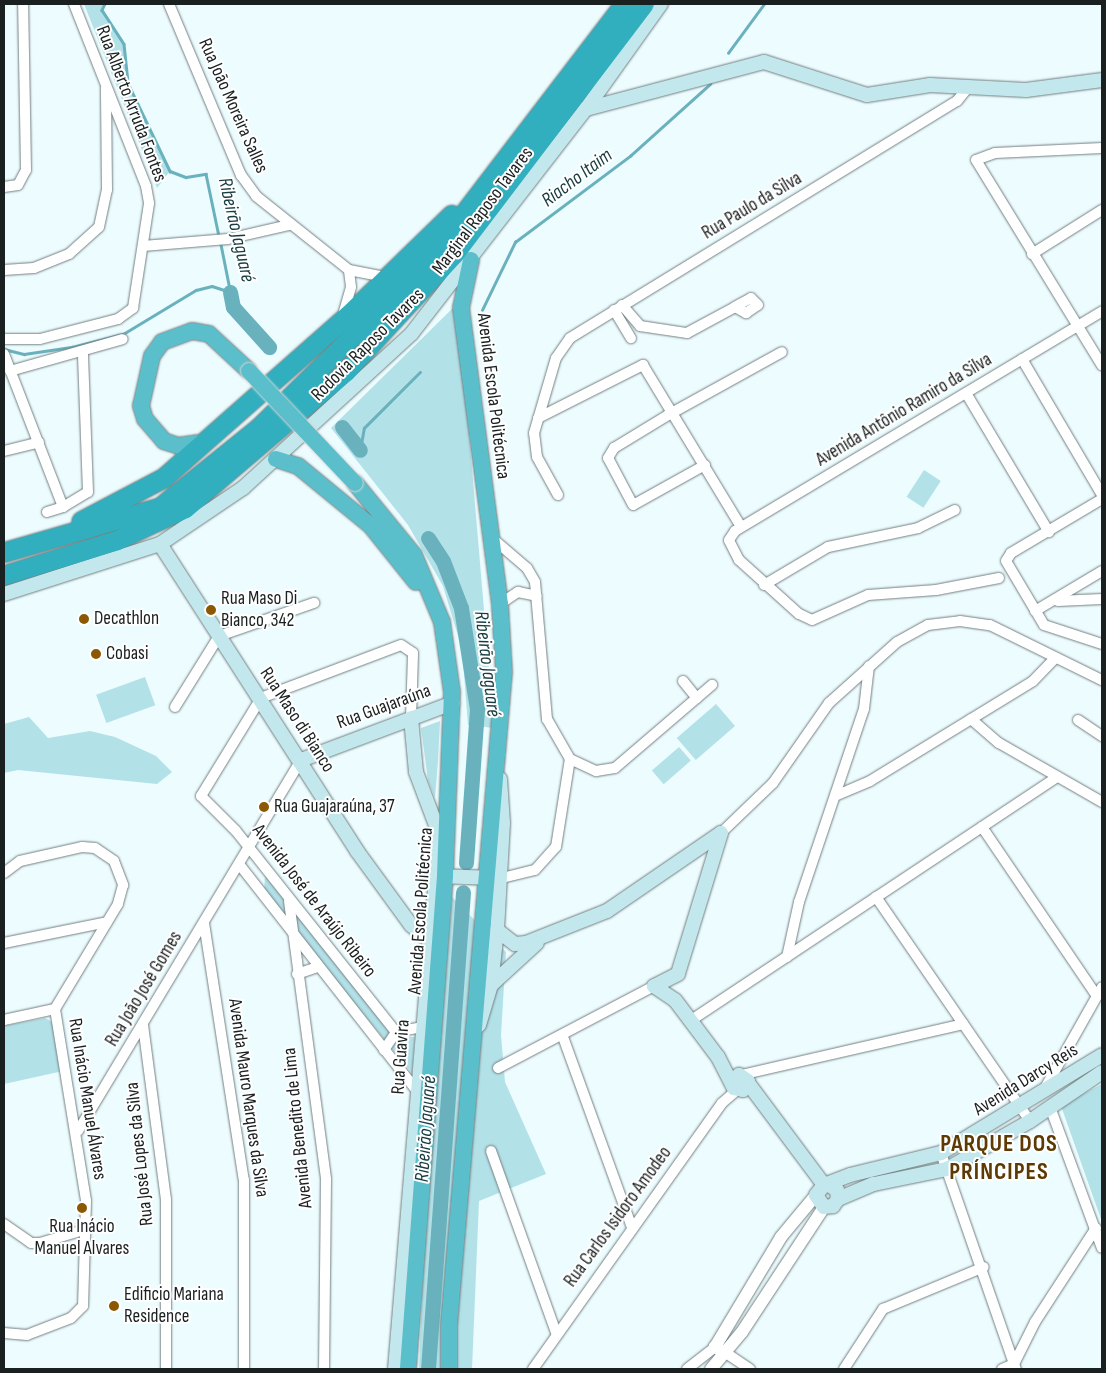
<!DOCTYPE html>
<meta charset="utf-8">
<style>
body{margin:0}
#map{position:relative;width:1106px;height:1373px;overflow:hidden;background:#edfcfe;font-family:"Sofia Sans Condensed",sans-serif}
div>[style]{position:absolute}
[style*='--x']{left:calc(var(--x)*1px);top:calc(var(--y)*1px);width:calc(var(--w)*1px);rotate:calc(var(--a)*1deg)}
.green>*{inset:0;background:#b3e1e8;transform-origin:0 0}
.stream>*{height:2.5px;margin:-1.25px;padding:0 1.25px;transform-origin:1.25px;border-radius:1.25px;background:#69b2bd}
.river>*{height:15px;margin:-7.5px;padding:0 7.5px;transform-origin:7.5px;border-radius:7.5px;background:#69b2bd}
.roads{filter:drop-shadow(0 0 1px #727f81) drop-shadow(0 0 1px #727f81)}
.minor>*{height:10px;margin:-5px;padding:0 5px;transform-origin:5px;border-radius:5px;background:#fff}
.tertiary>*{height:12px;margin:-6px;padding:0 6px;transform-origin:6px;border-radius:6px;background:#fff}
.secondary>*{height:14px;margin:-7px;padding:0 7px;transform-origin:7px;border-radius:7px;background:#c2e7ec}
.trunk>*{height:16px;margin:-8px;padding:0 8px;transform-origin:8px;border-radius:8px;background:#5bbfcb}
.motorway>*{height:19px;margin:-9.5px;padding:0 9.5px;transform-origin:9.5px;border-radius:9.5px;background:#32afbe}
.bridges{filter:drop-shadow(0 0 1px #d6d7d7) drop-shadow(0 0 1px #d6d7d7)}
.trunk-bridge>*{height:16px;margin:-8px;padding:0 8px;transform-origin:8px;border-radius:8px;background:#5bbfcb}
.dots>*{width:14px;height:14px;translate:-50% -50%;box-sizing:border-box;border:2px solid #fff;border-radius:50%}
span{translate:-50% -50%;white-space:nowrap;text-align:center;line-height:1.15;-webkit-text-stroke:4px #fff;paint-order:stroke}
.street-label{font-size:19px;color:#1a1f20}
.poi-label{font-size:19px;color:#1a1f20}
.left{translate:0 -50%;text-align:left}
.water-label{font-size:20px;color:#183c41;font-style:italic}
.district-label{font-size:24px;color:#5d3a03;font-weight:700;letter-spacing:1px}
.frame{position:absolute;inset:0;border:5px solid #1a1f20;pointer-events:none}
</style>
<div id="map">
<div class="green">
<i style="clip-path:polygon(84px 4px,105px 4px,102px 10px,124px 44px,128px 83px,170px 171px,157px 188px)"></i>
<i style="clip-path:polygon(458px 303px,494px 728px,468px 725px,462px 649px,443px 586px,408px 525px,331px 428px)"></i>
<i style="left:924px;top:470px;width:20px;height:32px;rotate:33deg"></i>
<i style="left:145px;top:677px;width:30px;height:52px;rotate:70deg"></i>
<i style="left:716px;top:704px;width:29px;height:52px;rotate:49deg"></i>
<i style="clip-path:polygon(29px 717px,48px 738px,90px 731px,115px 737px,156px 756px,172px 772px,157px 784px,18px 770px,4px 773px,4px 724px)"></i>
<i style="clip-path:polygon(440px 721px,438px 761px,435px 798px,428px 780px,421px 728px)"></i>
<i style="left:679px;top:747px;width:18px;height:36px;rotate:49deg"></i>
<i style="clip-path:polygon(265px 876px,394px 1037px,415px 1037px,412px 1073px,264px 893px)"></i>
<i style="clip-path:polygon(452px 897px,506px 952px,501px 1035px,505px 1082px,546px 1174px,479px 1201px,472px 1369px,419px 1369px,426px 1191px)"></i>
<i style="clip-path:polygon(45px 1018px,54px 1023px,63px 1071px,4px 1084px,4px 1026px)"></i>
<i style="clip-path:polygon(1102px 1084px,1102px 1222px,1061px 1106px)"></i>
</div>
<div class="stream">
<i style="--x:105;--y:4;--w:7;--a:117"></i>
<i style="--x:102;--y:10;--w:40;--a:57.1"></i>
<i style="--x:124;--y:44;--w:39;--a:84"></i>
<i style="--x:128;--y:83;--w:98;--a:64.5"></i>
<i style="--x:170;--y:171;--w:17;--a:21"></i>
<i style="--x:186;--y:177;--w:20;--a:-9"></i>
<i style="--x:206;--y:174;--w:63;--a:78.2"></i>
<i style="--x:728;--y:53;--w:61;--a:-53.7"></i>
<i style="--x:482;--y:310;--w:76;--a:-64.1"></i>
<i style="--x:515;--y:242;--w:144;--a:-36.8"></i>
<i style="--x:630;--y:156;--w:108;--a:-42"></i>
<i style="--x:4;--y:349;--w:21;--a:14"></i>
<i style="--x:24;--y:354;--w:49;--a:-8.3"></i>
<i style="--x:72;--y:347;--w:53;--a:-14.3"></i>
<i style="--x:123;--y:334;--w:85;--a:-31.1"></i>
<i style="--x:196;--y:290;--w:16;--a:-14"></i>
<i style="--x:212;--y:286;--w:19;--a:18"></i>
<i style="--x:230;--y:292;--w:51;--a:-101.3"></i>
<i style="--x:360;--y:450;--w:22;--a:-80"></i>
<i style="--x:364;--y:428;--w:79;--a:-45"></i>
</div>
<div class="river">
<i style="--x:230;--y:292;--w:15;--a:79"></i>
<i style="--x:233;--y:307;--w:54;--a:48"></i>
<i style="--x:342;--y:427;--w:29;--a:52"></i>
<i style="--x:428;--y:538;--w:27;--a:57"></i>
<i style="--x:443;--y:561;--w:50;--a:69"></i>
<i style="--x:461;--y:608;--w:102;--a:81"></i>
<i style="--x:477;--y:709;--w:154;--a:94.1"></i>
<i style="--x:428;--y:1369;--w:478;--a:-85.8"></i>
</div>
<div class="roads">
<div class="minor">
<i style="--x:169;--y:4;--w:186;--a:67.2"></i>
<i style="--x:241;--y:175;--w:26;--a:54"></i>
<i style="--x:256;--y:196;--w:119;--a:38.5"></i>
<i style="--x:349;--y:270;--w:38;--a:11"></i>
<i style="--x:1102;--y:148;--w:107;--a:177.3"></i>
<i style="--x:995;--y:153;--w:20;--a:160"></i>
<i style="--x:976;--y:160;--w:241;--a:58.5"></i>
<i style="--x:4;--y:187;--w:14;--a:-8"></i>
<i style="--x:18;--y:185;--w:17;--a:-62"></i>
<i style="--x:26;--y:170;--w:166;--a:-91"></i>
<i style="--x:143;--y:246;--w:85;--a:-4.7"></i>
<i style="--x:228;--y:239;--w:63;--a:-12.9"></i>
<i style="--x:1032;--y:254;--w:83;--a:-32.2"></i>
<i style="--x:4;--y:270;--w:30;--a:-4"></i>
<i style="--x:34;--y:268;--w:38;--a:-22"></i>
<i style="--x:69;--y:254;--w:40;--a:-42"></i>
<i style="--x:99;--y:227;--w:38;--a:-78"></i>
<i style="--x:107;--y:190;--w:102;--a:-90.6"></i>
<i style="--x:622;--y:305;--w:28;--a:49"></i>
<i style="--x:640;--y:326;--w:48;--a:8.5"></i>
<i style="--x:687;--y:333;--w:55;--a:-28.4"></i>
<i style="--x:735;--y:307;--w:13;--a:29"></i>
<i style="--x:746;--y:313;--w:14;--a:-34"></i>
<i style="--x:758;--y:305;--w:10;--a:-135"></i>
<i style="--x:751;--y:298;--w:18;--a:151"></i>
<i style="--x:614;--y:310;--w:33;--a:59"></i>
<i style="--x:343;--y:315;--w:29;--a:-74"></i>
<i style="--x:351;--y:287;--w:17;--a:-97"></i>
<i style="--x:4;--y:339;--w:36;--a:0"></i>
<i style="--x:40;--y:339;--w:81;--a:-14.4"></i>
<i style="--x:118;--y:319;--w:19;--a:-36"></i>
<i style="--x:133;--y:308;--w:106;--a:-81.3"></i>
<i style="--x:149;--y:203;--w:17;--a:-100"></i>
<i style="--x:146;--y:186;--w:196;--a:-111.6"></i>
<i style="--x:4;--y:354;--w:164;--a:68.9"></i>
<i style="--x:63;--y:507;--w:29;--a:-31"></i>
<i style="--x:88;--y:492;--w:139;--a:-92.1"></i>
<i style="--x:1022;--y:359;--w:158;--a:59.5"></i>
<i style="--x:10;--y:371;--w:117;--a:-15.8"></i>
<i style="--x:966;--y:393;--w:162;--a:59.2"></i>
<i style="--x:538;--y:418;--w:118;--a:-26.8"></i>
<i style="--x:643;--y:365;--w:189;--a:58.8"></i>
<i style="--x:4;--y:451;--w:36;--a:-14"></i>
<i style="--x:705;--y:465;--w:82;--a:150.9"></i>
<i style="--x:633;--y:505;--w:53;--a:-118"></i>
<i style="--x:608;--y:458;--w:12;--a:-59"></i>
<i style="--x:614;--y:448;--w:63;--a:-31.4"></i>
<i style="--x:668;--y:415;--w:130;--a:-28.9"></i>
<i style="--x:558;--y:495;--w:43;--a:-118.9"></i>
<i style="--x:537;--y:457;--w:24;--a:-97"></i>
<i style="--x:534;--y:433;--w:78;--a:-73.7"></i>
<i style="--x:556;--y:358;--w:24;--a:-55"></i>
<i style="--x:570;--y:338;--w:454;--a:-31.5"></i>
<i style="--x:957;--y:101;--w:19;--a:-51"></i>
<i style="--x:1102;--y:499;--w:106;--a:149.3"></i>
<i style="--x:1011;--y:553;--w:9;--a:122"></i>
<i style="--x:1006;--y:561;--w:74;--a:59.3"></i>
<i style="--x:1044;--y:625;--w:61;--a:18.1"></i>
<i style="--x:47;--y:512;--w:17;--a:-17"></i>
<i style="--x:492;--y:538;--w:46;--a:40.6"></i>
<i style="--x:527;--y:568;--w:16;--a:60"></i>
<i style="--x:535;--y:582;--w:138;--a:85"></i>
<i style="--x:547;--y:719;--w:46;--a:60.1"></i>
<i style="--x:570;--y:759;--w:29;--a:25"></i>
<i style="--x:596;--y:771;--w:19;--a:-9"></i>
<i style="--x:615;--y:768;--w:128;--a:-40.6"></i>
<i style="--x:999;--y:578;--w:64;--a:169.2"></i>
<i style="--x:936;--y:590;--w:68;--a:175.8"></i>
<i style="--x:868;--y:595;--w:61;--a:155.9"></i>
<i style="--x:812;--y:620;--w:14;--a:-155"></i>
<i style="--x:799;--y:614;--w:81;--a:-138"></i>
<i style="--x:739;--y:560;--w:22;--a:-117"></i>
<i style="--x:729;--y:540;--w:11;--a:-56"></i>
<i style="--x:735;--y:531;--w:428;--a:-30.9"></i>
<i style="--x:764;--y:585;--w:74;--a:-30.7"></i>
<i style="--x:828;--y:547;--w:92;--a:-11.9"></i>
<i style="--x:918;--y:528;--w:41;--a:-25.9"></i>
<i style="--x:1058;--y:601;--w:44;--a:-2.6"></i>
<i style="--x:500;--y:604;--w:22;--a:-34"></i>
<i style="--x:518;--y:592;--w:19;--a:12"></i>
<i style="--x:1035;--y:611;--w:78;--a:-30.8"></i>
<i style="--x:683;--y:681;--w:22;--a:51"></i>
<i style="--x:175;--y:707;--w:84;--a:-58.2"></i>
<i style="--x:219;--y:636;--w:101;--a:-19.2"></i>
<i style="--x:411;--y:718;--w:65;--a:-88.2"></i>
<i style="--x:413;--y:653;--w:14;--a:-146"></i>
<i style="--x:401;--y:645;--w:150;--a:159.3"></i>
<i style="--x:261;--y:698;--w:115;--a:121.5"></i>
<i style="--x:201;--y:796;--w:49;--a:45"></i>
<i style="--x:236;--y:831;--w:257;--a:51.5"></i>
<i style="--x:396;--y:1032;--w:26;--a:-11"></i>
<i style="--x:971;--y:719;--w:37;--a:41"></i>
<i style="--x:999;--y:743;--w:119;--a:29.8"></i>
<i style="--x:1078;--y:720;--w:29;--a:34"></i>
<i style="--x:835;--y:796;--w:38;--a:-23"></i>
<i style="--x:870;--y:781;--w:191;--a:-31.5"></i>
<i style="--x:1033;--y:681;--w:32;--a:-46"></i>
<i style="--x:982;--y:827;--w:204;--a:55.8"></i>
<i style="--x:721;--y:833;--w:72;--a:-43.9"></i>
<i style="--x:773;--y:783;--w:98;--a:-55"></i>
<i style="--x:829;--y:703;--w:91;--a:-41.9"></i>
<i style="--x:897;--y:642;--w:35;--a:-29"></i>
<i style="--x:928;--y:625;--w:32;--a:-7"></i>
<i style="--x:960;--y:621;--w:30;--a:8"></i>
<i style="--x:990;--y:625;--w:125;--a:26.2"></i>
<i style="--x:239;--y:864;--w:288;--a:51.9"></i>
<i style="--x:4;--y:873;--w:20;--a:-37"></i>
<i style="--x:20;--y:861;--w:64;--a:-12.7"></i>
<i style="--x:82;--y:847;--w:13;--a:4"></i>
<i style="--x:95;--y:848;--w:23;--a:34"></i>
<i style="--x:114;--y:861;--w:26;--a:69"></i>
<i style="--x:123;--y:885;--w:20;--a:105"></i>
<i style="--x:118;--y:904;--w:122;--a:121"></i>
<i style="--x:55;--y:1009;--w:194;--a:80.8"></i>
<i style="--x:86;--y:1201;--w:105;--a:91.6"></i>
<i style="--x:83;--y:1306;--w:17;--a:135"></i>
<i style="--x:71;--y:1318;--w:47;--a:158.9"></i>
<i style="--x:27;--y:1335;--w:23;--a:-175"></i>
<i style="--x:502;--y:878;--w:34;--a:-14"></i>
<i style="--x:535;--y:870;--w:31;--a:-48"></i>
<i style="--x:556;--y:847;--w:89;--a:-81"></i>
<i style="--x:876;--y:897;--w:272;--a:55.5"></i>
<i style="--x:289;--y:901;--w:281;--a:82.4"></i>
<i style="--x:326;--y:1180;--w:189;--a:90.6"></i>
<i style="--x:204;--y:923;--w:260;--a:81.2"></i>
<i style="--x:244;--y:1180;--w:189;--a:90"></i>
<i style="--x:4;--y:943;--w:105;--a:-11.5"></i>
<i style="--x:787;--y:957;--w:56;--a:-77.7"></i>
<i style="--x:799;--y:902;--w:204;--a:-71.4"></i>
<i style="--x:864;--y:709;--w:43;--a:-83.4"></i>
<i style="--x:297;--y:974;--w:21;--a:-19"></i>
<i style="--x:4;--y:1020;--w:52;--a:-12.2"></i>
<i style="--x:690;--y:1021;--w:441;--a:-33.6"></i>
<i style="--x:143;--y:1025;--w:176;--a:82.5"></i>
<i style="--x:166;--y:1199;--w:170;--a:90"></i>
<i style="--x:563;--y:1037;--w:203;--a:70.1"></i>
<i style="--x:384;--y:1050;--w:22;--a:-56"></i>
<i style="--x:498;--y:1068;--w:176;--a:-27.7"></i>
<i style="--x:741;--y:1075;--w:228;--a:-12.9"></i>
<i style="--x:1044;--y:1090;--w:118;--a:-60.6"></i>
<i style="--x:1050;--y:1107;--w:150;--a:69.8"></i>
<i style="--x:78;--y:1131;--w:433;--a:-59"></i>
<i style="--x:491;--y:1151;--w:193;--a:70.3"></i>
<i style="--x:941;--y:1153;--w:229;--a:70.9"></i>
<i style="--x:4;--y:1224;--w:33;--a:35"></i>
<i style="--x:31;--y:1243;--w:9;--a:0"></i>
<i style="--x:40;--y:1243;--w:49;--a:-16.6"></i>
<i style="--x:726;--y:1353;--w:29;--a:34"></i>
<i style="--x:533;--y:1369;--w:326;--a:-54.6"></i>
<i style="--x:722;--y:1103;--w:20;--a:-41"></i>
<i style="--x:687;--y:1369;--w:36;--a:-38"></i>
<i style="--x:844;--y:1369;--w:72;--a:-57"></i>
<i style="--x:883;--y:1309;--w:109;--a:-22.6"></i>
<i style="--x:1002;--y:1369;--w:13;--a:-23"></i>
<i style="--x:1014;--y:1364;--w:47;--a:-63.4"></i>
<i style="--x:1035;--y:1322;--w:112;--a:-57"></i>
</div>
<div class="tertiary">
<i style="--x:726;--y:1353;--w:13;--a:-151"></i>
<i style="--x:715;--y:1347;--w:128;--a:-59"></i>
<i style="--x:781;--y:1237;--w:55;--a:-50.2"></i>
<i style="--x:711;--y:1369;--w:48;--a:-50"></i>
<i style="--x:742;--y:1332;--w:149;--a:-56.7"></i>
</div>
<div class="secondary">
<i style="--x:586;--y:109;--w:184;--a:-14.8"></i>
<i style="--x:764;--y:62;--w:108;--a:17.8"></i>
<i style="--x:867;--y:95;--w:64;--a:-9"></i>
<i style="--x:930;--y:85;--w:96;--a:3"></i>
<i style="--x:1026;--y:90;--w:77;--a:-7.5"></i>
<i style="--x:160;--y:544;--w:365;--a:57.3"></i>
<i style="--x:357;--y:851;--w:92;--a:53.9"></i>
<i style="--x:411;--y:925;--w:23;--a:41"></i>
<i style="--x:4;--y:594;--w:164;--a:-17.8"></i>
<i style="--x:160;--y:544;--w:100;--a:-34"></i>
<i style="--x:243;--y:488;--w:229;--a:-42.5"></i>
<i style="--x:412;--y:333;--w:284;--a:-52.2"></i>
<i style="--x:586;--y:109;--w:129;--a:-54.5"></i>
<i style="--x:301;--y:760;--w:162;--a:-20.6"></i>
<i style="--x:721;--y:833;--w:147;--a:107"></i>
<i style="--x:678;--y:974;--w:27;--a:153"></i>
<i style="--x:654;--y:986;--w:25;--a:34"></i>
<i style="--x:675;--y:1000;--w:71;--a:53"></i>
<i style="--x:718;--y:1057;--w:35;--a:63"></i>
<i style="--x:734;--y:1088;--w:9;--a:13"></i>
<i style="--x:743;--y:1090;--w:10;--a:-61"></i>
<i style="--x:748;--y:1081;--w:11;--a:-146"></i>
<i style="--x:739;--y:1075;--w:11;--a:131"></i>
<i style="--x:435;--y:876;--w:61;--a:1.9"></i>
<i style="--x:497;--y:930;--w:23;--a:38"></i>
<i style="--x:515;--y:944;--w:11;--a:-5"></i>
<i style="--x:526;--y:943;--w:87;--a:-21.6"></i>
<i style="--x:607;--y:911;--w:138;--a:-34.4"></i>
<i style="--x:491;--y:985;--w:62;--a:-42.4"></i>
<i style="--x:479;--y:1025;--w:42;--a:-73.3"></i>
<i style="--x:491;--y:985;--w:55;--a:-83.8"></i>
<i style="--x:497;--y:930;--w:107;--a:-86.8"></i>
<i style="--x:503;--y:823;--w:44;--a:-93.9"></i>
<i style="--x:748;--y:1083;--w:127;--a:53.3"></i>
<i style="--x:829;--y:1185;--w:9;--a:32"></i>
<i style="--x:837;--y:1190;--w:9;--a:84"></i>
<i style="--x:838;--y:1199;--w:9;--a:126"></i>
<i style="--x:833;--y:1206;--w:9;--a:174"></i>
<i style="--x:824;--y:1207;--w:14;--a:-124"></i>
<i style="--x:816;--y:1195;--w:13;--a:-51"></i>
<i style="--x:824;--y:1185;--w:28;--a:-21"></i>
<i style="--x:850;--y:1175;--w:94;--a:-13.6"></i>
<i style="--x:941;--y:1153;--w:188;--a:-31.3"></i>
<i style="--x:838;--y:1199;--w:39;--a:-23"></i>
<i style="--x:874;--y:1184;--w:75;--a:-11.6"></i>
<i style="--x:947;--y:1169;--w:96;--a:-30"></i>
<i style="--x:1030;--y:1121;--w:87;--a:-34.2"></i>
<i style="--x:395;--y:1369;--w:506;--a:-85.24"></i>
<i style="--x:437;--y:865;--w:37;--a:-90"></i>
<i style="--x:437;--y:828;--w:60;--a:-110.6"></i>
<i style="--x:416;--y:772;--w:54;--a:-95.3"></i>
</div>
<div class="trunk">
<i style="--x:206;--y:442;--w:27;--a:172"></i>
<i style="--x:179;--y:446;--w:16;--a:-162"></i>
<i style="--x:164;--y:441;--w:29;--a:-131"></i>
<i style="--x:145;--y:419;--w:14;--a:-107"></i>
<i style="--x:141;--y:406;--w:51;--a:-77.6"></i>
<i style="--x:152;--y:356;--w:17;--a:-54"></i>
<i style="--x:162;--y:342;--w:32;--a:-20"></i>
<i style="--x:192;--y:331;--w:17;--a:10"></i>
<i style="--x:209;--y:334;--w:54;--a:42.8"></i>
<i style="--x:276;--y:459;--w:23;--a:18"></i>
<i style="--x:298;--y:466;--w:94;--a:39.4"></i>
<i style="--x:371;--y:526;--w:72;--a:51.2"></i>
<i style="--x:355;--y:483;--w:93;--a:50.7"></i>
<i style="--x:414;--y:555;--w:73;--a:67.3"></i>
<i style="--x:442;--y:622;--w:71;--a:81.9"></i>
<i style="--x:452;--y:692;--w:184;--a:92.2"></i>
<i style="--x:445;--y:876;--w:494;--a:94.3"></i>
<i style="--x:449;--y:1369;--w:44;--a:-90"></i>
<i style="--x:449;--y:1325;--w:655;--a:-85.19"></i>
<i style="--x:504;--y:672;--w:68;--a:-93.4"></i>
<i style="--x:500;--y:604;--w:299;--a:-97.5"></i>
<i style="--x:461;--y:308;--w:49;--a:-78.2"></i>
</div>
<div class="motorway">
<i style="--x:81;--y:521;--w:93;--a:-27.7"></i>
<i style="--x:163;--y:478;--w:247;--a:-41.4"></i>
<i style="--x:348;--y:315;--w:144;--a:-44.2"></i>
<i style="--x:4;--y:552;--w:162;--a:-16.1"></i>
<i style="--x:160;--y:507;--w:126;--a:-38.9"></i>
<i style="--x:258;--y:428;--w:229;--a:-44.3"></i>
<i style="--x:422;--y:268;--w:332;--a:-52.6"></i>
<i style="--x:4;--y:575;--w:118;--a:-17.2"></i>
<i style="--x:117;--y:540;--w:75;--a:-25.2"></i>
<i style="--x:185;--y:508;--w:211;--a:-40.4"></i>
<i style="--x:346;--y:371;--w:159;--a:-47.3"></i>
<i style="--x:454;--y:254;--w:314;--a:-52.8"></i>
</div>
</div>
<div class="bridges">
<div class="trunk-bridge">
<i style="--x:249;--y:371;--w:154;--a:46.6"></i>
</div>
</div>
<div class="dots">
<i style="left:211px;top:610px;background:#8b5803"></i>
<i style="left:84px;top:619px;background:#8b5803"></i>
<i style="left:96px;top:654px;background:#8b5803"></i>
<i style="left:264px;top:807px;background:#8b5803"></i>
<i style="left:82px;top:1208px;background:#8b5803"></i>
<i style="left:114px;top:1306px;background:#8b5803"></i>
</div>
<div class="street-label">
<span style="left:131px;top:104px;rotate:69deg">Rua Alberto Arruda Fontes</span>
<span style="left:233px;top:106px;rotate:66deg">Rua João Moreira Salles</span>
<span style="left:752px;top:206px;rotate:-31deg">Rua Paulo da Silva</span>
<span style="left:483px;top:211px;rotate:-53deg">Marginal Raposo Tavares</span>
<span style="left:368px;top:345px;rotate:-45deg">Rodovia Raposo Tavares</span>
<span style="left:493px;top:396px;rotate:83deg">Avenida Escola Politécnica</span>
<span style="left:904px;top:410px;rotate:-31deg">Avenida Antônio Ramiro da Silva</span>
<span style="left:384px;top:707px;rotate:-20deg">Rua Guajaraúna</span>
<span style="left:297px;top:720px;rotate:57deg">Rua Maso di Bianco</span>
<span style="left:314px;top:901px;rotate:52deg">Avenida José de Araújo Ribeiro</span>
<span style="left:421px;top:911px;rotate:-86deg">Avenida Escola Politécnica</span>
<span style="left:144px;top:989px;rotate:-59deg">Rua João José Gomes</span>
<span style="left:401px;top:1057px;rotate:-86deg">Rua Guavira</span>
<span style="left:1026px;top:1080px;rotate:-32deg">Avenida Darcy Reis</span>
<span style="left:248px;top:1098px;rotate:82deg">Avenida Mauro Marques da Silva</span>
<span style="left:87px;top:1099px;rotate:81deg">Rua Inácio Manuel Álvares</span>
<span style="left:298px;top:1128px;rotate:-96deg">Avenida Benedito de Lima</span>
<span style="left:140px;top:1154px;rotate:-96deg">Rua José Lopes da Silva</span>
<span style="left:618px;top:1217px;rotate:-54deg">Rua Carlos Isidoro Amodeo</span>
</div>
<div class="poi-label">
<span class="left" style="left:221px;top:610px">Rua Maso Di<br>Bianco, 342</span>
<span class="left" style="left:94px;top:619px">Decathlon</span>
<span class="left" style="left:106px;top:654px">Cobasi</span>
<span class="left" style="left:274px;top:807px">Rua Guajaraúna, 37</span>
<span style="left:82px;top:1238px">Rua Inácio<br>Manuel Alvares</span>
<span class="left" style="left:124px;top:1306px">Edificio Mariana<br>Residence</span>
</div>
<div class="water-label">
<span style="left:577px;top:178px;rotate:-37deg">Riacho Itaim</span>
<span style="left:236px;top:230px;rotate:77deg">Ribeirão Jaguaré</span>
<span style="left:487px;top:664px;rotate:83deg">Ribeirão Jaguaré</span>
<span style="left:426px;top:1129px;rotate:-86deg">Ribeirão Jaguaré</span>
</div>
<div class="district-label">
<span style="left:999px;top:1158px">PARQUE DOS<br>PRÍNCIPES</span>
</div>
<div class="frame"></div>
</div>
